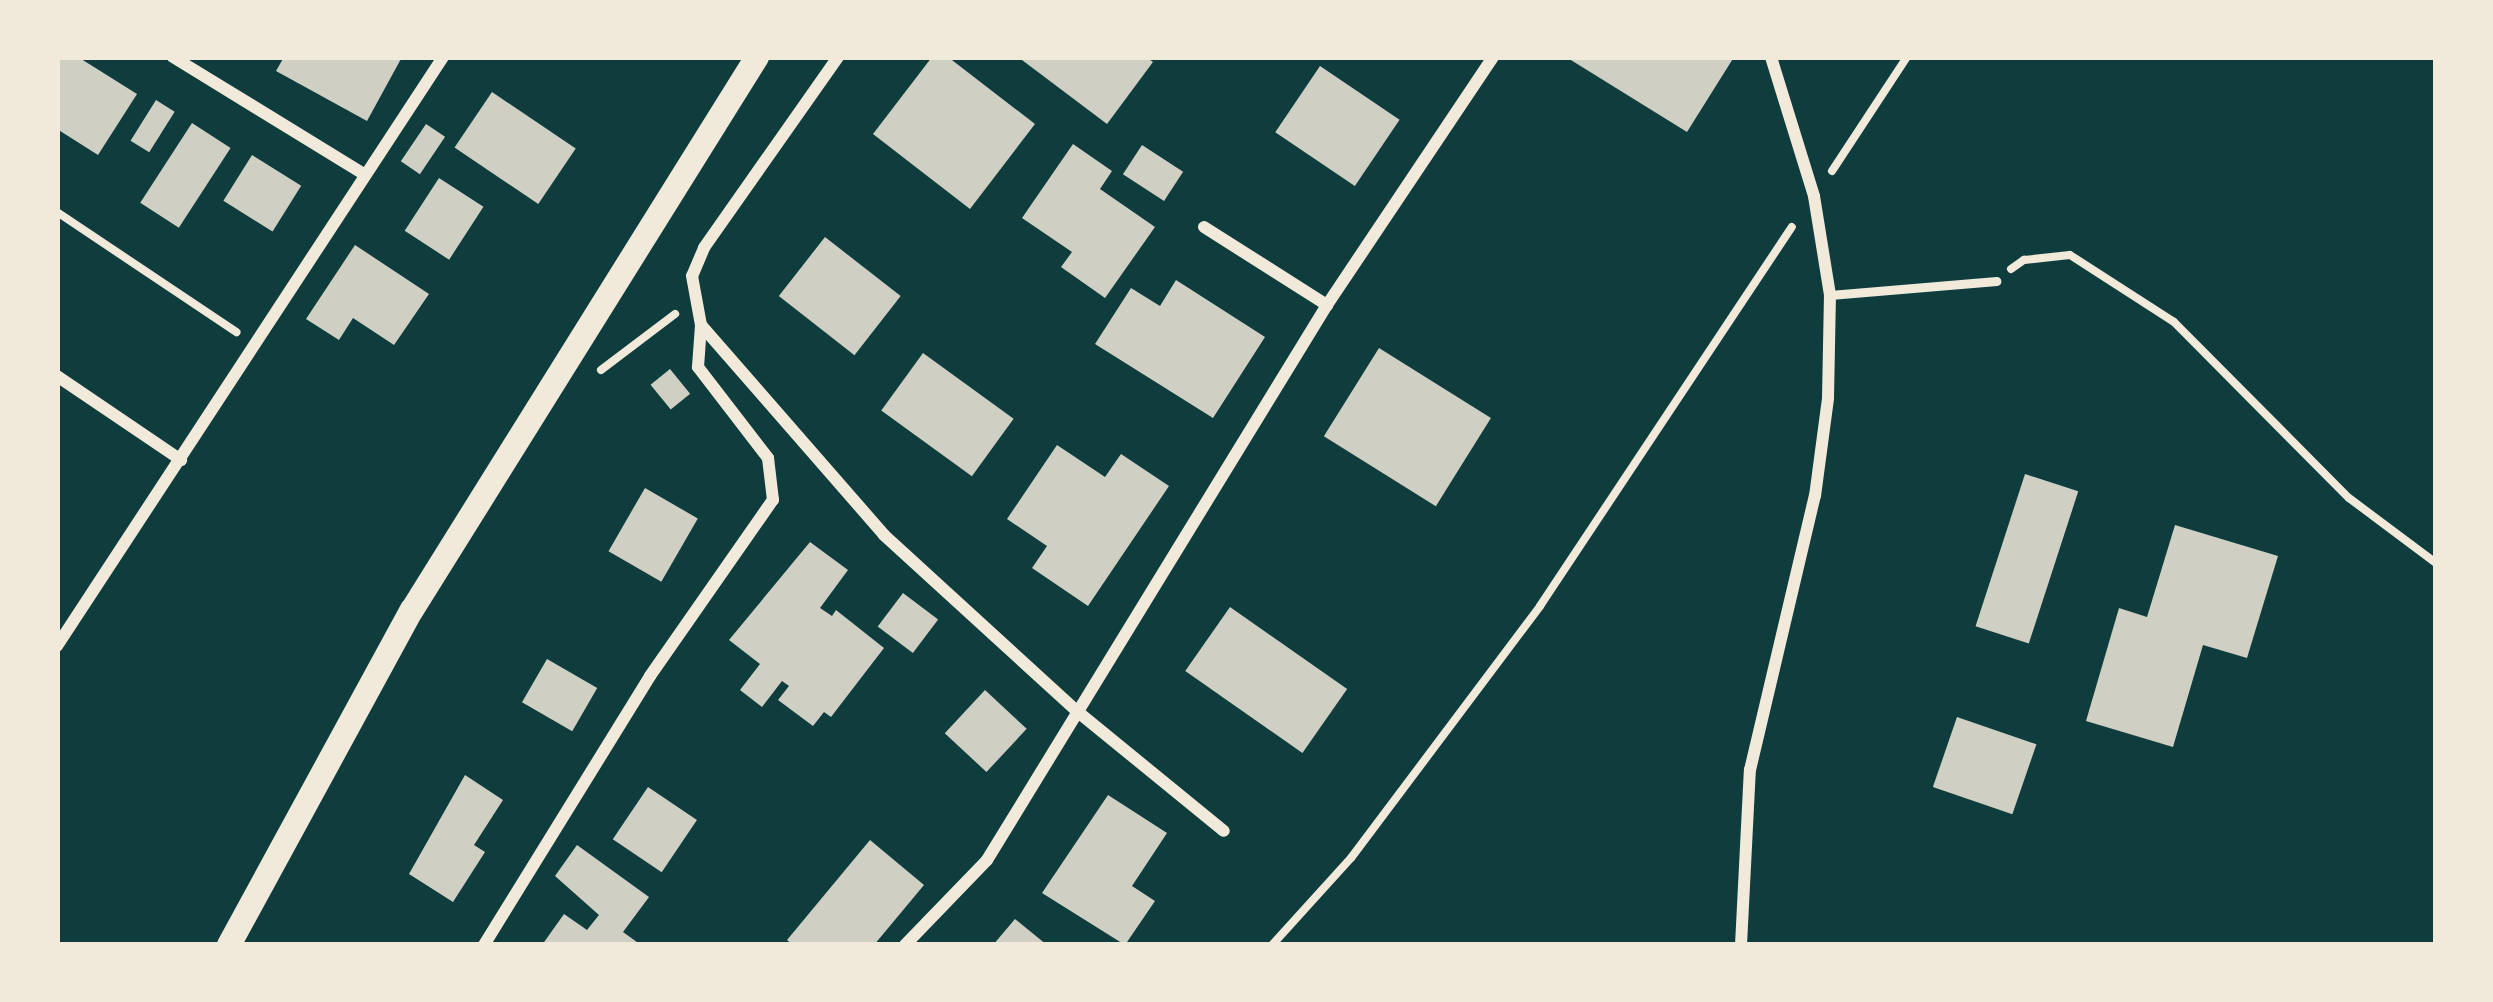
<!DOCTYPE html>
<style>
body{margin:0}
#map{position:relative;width:2493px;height:1002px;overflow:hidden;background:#0f3d3e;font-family:"PT Sans",sans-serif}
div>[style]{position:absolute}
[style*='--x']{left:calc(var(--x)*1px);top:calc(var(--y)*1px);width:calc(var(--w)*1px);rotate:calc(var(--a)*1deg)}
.building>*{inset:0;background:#cfcfc3;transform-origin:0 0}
.path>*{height:8px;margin:-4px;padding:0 4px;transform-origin:4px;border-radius:4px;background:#f1e9da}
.service>*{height:9px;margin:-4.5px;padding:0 4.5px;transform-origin:4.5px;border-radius:4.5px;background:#f1e9da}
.minor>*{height:12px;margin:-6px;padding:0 6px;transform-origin:6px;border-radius:6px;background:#f1e9da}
.secondary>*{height:24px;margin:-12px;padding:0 12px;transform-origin:12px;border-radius:12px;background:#f1e9da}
span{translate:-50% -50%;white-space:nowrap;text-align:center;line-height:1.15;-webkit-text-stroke:12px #f1e9da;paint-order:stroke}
.frame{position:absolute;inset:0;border:60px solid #f1e9da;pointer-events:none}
</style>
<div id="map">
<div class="building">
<i style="clip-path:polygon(57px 57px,78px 57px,137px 94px,98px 155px,57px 129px)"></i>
<i style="clip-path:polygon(284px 57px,402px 57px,367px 121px,276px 71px)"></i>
<i style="clip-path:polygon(932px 57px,948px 57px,1035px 124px,970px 209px,873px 134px)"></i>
<i style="clip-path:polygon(1018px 57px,1146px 57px,1153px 62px,1107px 124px)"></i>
<i style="clip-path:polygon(1566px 57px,1734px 57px,1687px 132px)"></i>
<i style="left:1320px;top:66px;width:96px;height:80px;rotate:34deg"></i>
<i style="left:492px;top:92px;width:101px;height:67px;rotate:34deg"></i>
<i style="left:156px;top:100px;width:22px;height:48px;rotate:32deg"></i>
<i style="left:192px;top:123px;width:46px;height:95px;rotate:33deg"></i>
<i style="left:426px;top:124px;width:23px;height:45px;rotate:34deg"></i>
<i style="clip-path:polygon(1073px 144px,1112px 171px,1100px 189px,1155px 227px,1105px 298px,1061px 267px,1072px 252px,1022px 218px)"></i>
<i style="left:1142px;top:145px;width:49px;height:35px;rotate:33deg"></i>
<i style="left:252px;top:155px;width:58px;height:54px;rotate:32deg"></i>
<i style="left:439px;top:178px;width:53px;height:63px;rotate:33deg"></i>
<i style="left:825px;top:237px;width:96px;height:75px;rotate:38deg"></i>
<i style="clip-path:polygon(355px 245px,429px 294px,394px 345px,353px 318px,339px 340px,306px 319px)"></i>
<i style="clip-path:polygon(1176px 280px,1265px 337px,1213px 418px,1095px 344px,1131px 288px,1160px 306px)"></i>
<i style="left:1379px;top:348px;width:132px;height:104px;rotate:32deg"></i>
<i style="left:923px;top:353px;width:112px;height:71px;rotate:36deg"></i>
<i style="left:670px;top:369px;width:32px;height:25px;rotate:51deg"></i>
<i style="clip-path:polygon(1057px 445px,1105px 477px,1121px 454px,1169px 486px,1088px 606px,1032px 568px,1047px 546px,1007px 519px)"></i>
<i style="left:2025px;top:474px;width:56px;height:160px;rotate:18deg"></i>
<i style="left:645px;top:488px;width:61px;height:73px;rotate:30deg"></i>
<i style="clip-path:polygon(2175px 525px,2278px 556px,2247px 658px,2203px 645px,2173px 747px,2086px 721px,2119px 608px,2147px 617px)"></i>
<i style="clip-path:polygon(810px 542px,848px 570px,820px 608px,832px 616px,836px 610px,884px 648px,831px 717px,824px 712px,813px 726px,778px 700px,789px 686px,782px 681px,762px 707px,740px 690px,760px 664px,729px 640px)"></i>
<i style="left:903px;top:593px;width:44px;height:42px;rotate:37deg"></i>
<i style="left:1230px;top:607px;width:143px;height:78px;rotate:35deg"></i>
<i style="left:547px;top:659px;width:58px;height:50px;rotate:30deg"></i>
<i style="left:985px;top:690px;width:57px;height:59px;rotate:43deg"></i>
<i style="left:1957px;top:717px;width:84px;height:74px;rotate:19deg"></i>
<i style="clip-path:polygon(465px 775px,503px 800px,474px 845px,485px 852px,453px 902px,409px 874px)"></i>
<i style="left:648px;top:787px;width:59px;height:63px;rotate:34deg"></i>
<i style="clip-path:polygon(1108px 795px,1167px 833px,1132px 886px,1155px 901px,1125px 945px,1042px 893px)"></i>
<i style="clip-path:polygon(870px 840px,924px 885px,874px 945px,793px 945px,787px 940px)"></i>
<i style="clip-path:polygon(577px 845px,649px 897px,623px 932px,641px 945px,542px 945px,564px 914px,587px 930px,599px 915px,555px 876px)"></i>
<i style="clip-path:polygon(1015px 919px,1047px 945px,993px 945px)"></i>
</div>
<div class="path">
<i style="--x:1832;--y:171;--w:136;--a:-56.7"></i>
<i style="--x:57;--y:212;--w:216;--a:33.8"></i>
<i style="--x:2011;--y:269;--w:16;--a:-35"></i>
<i style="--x:2024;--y:260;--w:46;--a:-6.2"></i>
<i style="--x:2070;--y:255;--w:124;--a:32.8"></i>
<i style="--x:2174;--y:322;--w:248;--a:45.2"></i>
<i style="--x:2349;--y:498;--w:109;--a:36.8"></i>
<i style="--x:601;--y:370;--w:93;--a:-37.1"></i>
<i style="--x:1272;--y:945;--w:118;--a:-47.8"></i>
<i style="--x:1351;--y:858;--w:315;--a:-53.1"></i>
<i style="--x:1540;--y:606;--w:455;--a:-56.4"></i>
</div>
<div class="service">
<i style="--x:1830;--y:295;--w:167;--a:-4.8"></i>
</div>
<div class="minor">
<i style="--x:173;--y:57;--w:224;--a:31.5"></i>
<i style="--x:838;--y:57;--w:233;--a:125.1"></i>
<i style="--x:704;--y:248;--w:30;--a:113"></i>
<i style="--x:692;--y:276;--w:50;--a:79.6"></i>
<i style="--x:701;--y:325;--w:279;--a:48.9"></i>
<i style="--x:884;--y:535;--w:263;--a:42.4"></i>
<i style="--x:1078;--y:712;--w:188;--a:39.2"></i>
<i style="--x:1204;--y:227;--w:146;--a:32.4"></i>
<i style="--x:57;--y:376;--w:150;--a:34.1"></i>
<i style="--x:57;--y:646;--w:704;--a:-56.76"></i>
<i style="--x:484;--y:945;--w:316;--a:-58.3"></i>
<i style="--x:650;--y:676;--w:215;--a:-55.1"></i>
<i style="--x:773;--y:500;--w:42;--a:-96.8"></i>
<i style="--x:768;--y:458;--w:115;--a:-127.6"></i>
<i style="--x:698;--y:367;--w:42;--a:-85.9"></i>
<i style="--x:905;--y:945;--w:118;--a:-46"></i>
<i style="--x:987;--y:860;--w:651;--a:-58.51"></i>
<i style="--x:1327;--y:305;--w:298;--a:-56.2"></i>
<i style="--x:1741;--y:945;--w:175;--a:-87.1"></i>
<i style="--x:1750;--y:770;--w:282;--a:-76.7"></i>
<i style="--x:1815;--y:496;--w:99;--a:-82.4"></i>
<i style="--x:1828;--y:398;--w:103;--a:-88.9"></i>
<i style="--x:1830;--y:295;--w:100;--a:-99.2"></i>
<i style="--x:1814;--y:196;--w:145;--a:-107.2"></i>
</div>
<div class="secondary">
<i style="--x:229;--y:945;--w:382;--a:-61.4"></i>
<i style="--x:412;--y:610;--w:652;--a:-58.04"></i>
</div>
<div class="frame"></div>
</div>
